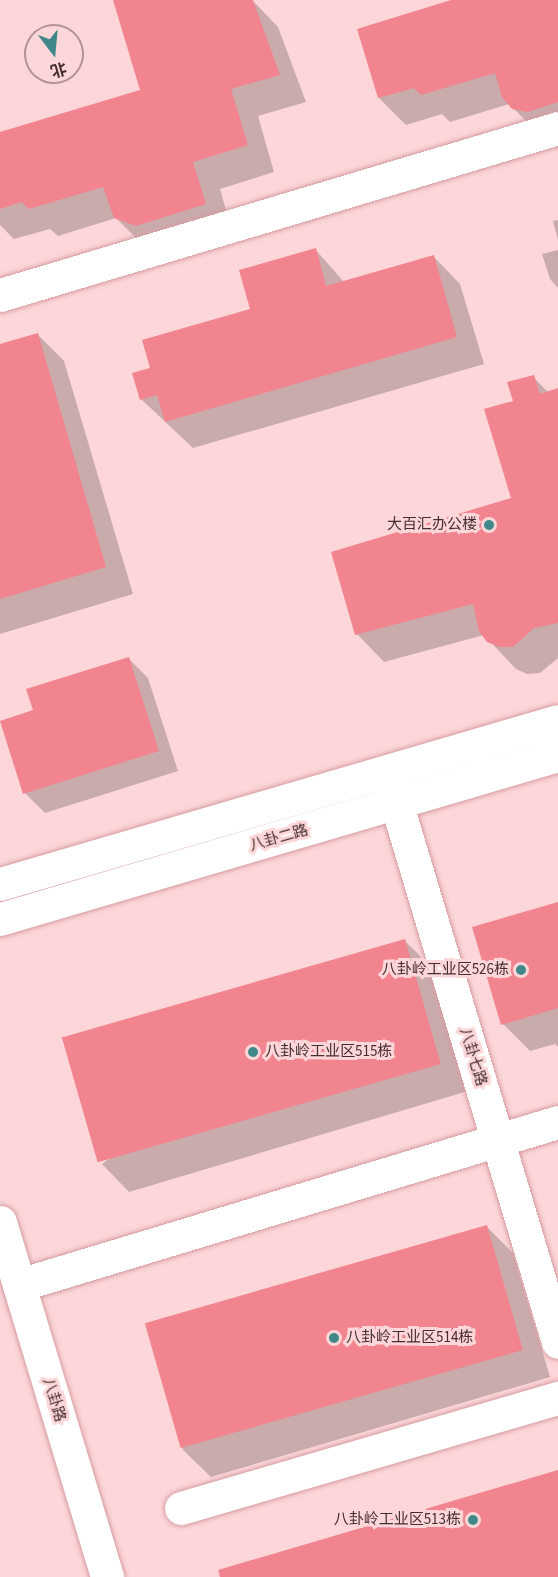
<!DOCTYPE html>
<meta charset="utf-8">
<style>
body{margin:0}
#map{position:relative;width:558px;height:1577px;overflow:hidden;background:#fcd6d8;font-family:"Source Sans 3","Noto Sans SC",sans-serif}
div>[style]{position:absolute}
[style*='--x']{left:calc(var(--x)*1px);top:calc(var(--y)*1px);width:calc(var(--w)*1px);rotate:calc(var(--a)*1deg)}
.shadow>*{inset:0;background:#0003}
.building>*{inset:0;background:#f2848f;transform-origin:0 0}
.roads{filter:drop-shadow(0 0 2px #d79ca0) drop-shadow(0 0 2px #d79ca0)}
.minor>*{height:33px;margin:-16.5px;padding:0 16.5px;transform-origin:16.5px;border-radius:16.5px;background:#fff}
.dots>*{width:16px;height:16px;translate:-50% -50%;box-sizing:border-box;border:3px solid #fcd6d8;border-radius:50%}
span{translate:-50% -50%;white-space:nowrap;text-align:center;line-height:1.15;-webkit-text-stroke:6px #fcd6d8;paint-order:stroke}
.poi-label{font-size:15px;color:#452e2f}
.right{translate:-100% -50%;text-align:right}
.left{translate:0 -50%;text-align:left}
.street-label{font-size:15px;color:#452e2f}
.north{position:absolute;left:24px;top:24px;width:60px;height:60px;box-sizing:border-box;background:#fcd6d8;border:2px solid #b39394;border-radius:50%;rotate:164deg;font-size:16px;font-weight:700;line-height:24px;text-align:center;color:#452e2f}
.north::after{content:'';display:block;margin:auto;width:21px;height:27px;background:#418989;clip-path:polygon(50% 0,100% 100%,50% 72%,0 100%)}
</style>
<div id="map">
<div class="shadow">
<i style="clip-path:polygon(114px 0,252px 0,278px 27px,306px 102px,258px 116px,274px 172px,220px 189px,232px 231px,143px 245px,116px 218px,58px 236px,50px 229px,14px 239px,0 225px,0 134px,142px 91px)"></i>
<i style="clip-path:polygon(457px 0,558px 0,558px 137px,541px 136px,509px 104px,450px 122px,442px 114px,406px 125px,379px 98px)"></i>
<i style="clip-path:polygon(558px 220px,558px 240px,553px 221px)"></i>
<i style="clip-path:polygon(315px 249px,344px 282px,433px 256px,460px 284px,484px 364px,193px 448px,141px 399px,152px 369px,252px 310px)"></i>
<i style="clip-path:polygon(558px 250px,558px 288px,550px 279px,542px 254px)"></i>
<i style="clip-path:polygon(37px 334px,64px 361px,133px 594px,0 634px,0 345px)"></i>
<i style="clip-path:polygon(533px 377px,549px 393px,558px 390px,558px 658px,540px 673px,527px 674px,516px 669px,484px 635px,384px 662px,357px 634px,513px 499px,514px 402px)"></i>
<i style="clip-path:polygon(128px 658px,148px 678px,178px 771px,45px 813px,25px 793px,35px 711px)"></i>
<i style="clip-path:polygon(558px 903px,558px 1047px,555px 1044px,530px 1051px,503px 1024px)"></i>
<i style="clip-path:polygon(405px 941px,432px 968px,468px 1091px,129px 1192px,102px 1164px)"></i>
<i style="clip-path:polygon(486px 1226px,513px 1253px,550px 1377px,211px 1477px,183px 1450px,147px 1326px)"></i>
</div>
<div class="building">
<i style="clip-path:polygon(113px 0,253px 0,280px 75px,231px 89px,248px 145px,193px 162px,206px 204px,136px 226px,114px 218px,103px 187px,29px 209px,22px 202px,0 209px,0 132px,140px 90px)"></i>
<i style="clip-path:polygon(451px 0,558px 0,558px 102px,528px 112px,512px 109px,502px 97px,495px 73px,421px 95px,414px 88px,378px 98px,357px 29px)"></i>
<i style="clip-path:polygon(316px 248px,326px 286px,434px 255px,457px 337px,165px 422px,157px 395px,140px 400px,132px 373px,150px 368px,142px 340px,250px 309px,239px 270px)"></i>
<i style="clip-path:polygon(38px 333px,106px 567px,0 599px,0 344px)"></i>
<i style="clip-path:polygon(534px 375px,540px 394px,558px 388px,558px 623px,534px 628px,513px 647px,499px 647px,487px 642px,479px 631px,473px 604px,355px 635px,331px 552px,511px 498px,484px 409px,513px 401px,507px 382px)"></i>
<i style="clip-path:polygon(129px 657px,159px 751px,23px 794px,0 721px,33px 710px,26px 689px)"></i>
<i style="clip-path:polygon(558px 902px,558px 1008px,501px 1025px,472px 927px)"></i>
<i style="left:405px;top:939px;width:130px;height:357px;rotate:74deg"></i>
<i style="left:487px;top:1225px;width:130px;height:356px;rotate:74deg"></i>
<i style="clip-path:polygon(558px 1470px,558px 1577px,220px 1577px,218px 1570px)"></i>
</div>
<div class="roads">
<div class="minor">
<i style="--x:0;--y:295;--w:582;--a:-16.66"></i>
<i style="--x:387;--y:772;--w:595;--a:73.3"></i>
<i style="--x:0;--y:884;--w:581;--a:-16.28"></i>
<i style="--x:0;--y:919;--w:582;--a:-16.38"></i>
<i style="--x:0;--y:1222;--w:371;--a:73.2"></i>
<i style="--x:19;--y:1285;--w:563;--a:-16.83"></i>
<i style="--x:181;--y:1508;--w:393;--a:-16.3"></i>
</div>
</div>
<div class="dots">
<i style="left:489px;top:525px;background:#418989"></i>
<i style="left:521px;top:970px;background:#418989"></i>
<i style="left:253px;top:1052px;background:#418989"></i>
<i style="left:334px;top:1338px;background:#418989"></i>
<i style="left:473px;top:1520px;background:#418989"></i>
</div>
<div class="poi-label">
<span class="right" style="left:477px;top:525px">大百汇办公楼</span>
<span class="right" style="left:509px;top:970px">八卦岭工业区526栋</span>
<span class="left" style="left:265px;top:1052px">八卦岭工业区515栋</span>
<span class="left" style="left:346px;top:1338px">八卦岭工业区514栋</span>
<span class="right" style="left:461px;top:1520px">八卦岭工业区513栋</span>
</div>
<div class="street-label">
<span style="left:279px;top:838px;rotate:-16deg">八卦二路</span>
<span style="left:473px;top:1057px;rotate:73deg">八卦七路</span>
<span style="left:54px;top:1400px;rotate:73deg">八卦路</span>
</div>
<div class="north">北</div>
</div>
